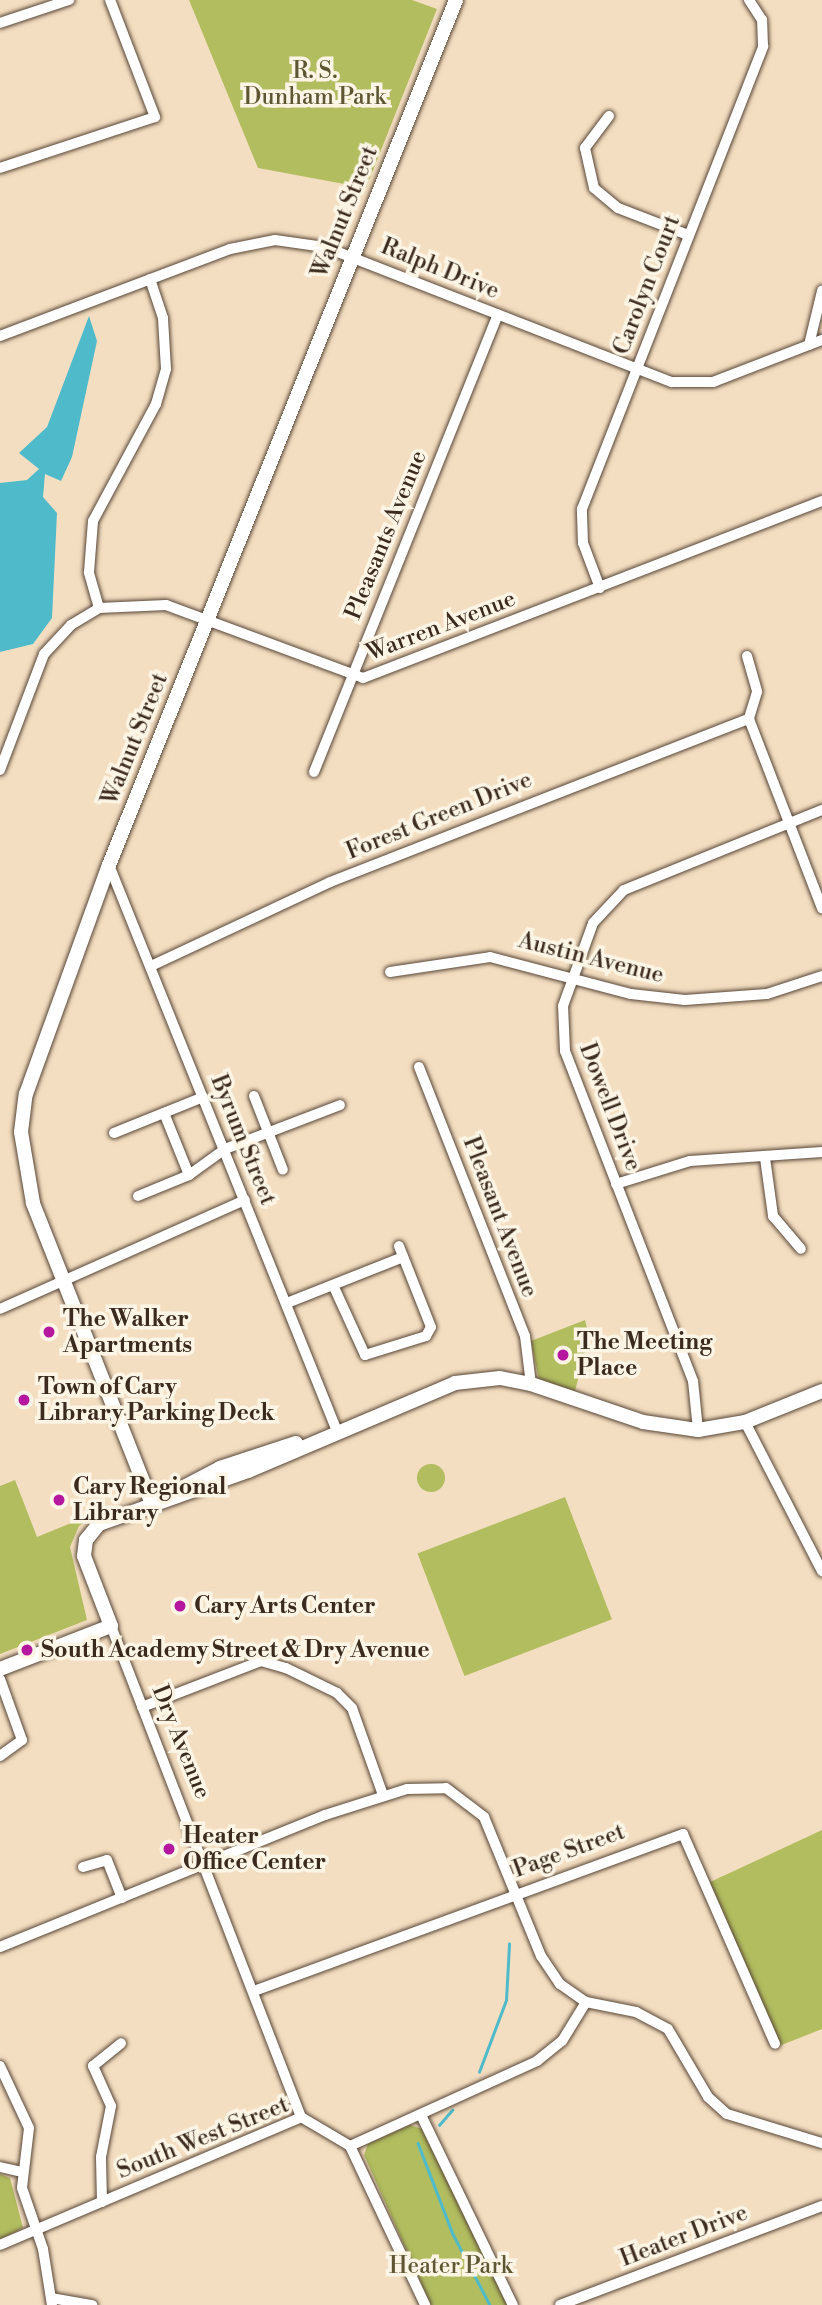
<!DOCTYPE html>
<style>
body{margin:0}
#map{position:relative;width:822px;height:2305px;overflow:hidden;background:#f4dec1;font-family:"Libre Bodoni",serif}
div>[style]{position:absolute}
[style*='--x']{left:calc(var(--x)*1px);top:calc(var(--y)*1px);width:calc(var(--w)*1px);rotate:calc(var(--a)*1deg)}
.green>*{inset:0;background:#b1bd5f;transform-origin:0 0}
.round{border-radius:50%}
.water>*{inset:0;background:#4fbbca}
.stream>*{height:2.5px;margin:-1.25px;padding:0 1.25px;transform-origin:1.25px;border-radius:1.25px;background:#4fbbca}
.roads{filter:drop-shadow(0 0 2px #574536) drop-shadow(0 0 2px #574536)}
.minor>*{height:10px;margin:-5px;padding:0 5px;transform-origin:5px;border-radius:5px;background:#fff}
.major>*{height:14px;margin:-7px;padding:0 7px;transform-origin:7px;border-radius:7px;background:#fff}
.dots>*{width:19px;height:19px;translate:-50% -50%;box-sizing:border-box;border:4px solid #fcf5e5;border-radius:50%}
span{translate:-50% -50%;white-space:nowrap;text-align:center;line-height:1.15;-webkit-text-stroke:7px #fcf5e5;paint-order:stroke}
.park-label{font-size:23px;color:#5e5632}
.street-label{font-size:23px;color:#3b2a1e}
.poi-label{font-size:23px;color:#3b2a1e;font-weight:700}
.left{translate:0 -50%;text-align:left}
</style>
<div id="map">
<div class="green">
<i style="clip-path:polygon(189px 0,412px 0,437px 9px,366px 188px,258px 168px)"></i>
<i style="clip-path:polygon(585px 1320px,589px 1336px,575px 1391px,539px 1380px,531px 1341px)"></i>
<i class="round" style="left:417px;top:1464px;width:28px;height:28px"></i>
<i style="clip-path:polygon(15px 1480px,37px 1537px,98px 1512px,79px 1526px,70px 1547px,87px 1620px,0 1654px,0 1486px)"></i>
<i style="left:565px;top:1497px;width:131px;height:158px;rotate:69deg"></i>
<i style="clip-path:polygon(822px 1830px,822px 2029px,774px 2048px,708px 1883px)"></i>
<i style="clip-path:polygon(410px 2125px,422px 2129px,508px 2305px,431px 2305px,364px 2155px,368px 2144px)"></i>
<i style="clip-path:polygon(0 2174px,10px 2178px,23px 2228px,0 2239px)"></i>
</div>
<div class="water">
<i style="clip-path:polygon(89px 316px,97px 341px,72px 457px,61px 481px,45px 474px,43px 497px,57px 513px,52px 618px,33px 644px,0 652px,0 483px,27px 480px,39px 469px,19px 453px,47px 427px)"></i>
</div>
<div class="stream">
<i style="--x:479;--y:2072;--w:77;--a:-69.4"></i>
<i style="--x:506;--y:2000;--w:56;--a:-86.9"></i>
<i style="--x:439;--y:2125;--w:20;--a:-49"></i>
<i style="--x:418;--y:2143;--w:97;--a:69"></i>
<i style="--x:453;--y:2234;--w:80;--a:62.5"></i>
</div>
<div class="roads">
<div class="minor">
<i style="--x:0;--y:23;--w:73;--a:-18.4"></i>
<i style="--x:609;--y:116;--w:40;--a:127"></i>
<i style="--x:585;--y:148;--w:41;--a:77.3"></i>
<i style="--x:594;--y:188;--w:31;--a:40"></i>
<i style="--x:618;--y:208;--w:75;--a:21.1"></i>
<i style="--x:0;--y:168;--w:163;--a:-18.2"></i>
<i style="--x:155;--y:117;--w:125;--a:-111"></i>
<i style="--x:0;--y:336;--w:246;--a:-20.7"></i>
<i style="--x:230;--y:249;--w:46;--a:-11.3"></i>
<i style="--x:275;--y:240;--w:50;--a:8"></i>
<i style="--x:325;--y:247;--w:372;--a:21.3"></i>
<i style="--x:672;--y:382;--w:41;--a:0"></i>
<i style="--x:713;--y:382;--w:117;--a:-21.1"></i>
<i style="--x:809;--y:345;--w:56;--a:-76.5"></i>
<i style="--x:600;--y:588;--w:48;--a:-110.7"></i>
<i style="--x:583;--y:543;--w:34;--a:-92"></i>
<i style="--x:582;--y:509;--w:497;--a:-68.6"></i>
<i style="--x:763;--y:46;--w:26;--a:-92"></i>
<i style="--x:762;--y:20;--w:24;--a:-123"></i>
<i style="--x:99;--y:608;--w:37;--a:-106"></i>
<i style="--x:89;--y:572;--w:51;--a:-85.5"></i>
<i style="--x:93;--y:521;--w:133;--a:-61.7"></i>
<i style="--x:156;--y:404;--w:36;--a:-74"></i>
<i style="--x:166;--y:369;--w:51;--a:-93.4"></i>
<i style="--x:163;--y:318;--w:41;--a:-108.4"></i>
<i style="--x:747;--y:656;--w:37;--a:74"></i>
<i style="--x:757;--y:692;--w:28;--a:107"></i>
<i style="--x:749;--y:719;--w:203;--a:68.9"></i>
<i style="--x:0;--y:770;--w:124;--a:-69.2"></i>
<i style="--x:44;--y:654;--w:40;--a:-47"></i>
<i style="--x:71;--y:625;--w:33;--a:-31"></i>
<i style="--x:99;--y:608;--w:67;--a:-2.6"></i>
<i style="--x:166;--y:605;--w:210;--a:20.3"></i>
<i style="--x:363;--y:678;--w:492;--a:-21.1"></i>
<i style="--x:314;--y:772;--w:493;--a:-68.1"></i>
<i style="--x:109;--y:865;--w:610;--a:68.06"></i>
<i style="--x:151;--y:966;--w:198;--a:-25.1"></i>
<i style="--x:330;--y:882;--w:450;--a:-21.3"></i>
<i style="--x:390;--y:972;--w:101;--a:-8.5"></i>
<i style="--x:490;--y:957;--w:146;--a:14.7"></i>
<i style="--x:631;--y:994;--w:54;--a:6.3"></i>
<i style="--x:685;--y:1000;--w:82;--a:-4.2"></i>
<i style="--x:767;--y:994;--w:58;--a:-18.1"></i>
<i style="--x:419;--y:1067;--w:289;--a:68.5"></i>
<i style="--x:525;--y:1336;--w:48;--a:82.9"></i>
<i style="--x:254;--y:1096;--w:79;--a:68.6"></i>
<i style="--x:164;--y:1113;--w:67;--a:68"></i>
<i style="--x:114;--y:1133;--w:96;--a:-22"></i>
<i style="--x:765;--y:1158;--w:59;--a:82.1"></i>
<i style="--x:773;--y:1216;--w:43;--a:49.7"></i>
<i style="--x:616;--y:1184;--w:77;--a:-17.3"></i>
<i style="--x:690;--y:1161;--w:132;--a:-3.9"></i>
<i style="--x:138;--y:1196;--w:55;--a:-22.4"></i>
<i style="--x:189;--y:1175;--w:44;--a:-35.8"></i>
<i style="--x:225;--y:1149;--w:123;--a:-20.9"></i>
<i style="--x:333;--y:1285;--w:77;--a:65.4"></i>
<i style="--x:365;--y:1355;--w:64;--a:-17.3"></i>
<i style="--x:426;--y:1336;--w:10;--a:-61"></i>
<i style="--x:431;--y:1327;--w:87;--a:-111.6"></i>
<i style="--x:287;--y:1303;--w:125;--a:-21.6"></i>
<i style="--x:0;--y:1309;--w:268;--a:-24"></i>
<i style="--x:745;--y:1422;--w:168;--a:62.7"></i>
<i style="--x:698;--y:1430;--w:49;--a:-95.8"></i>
<i style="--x:693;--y:1381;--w:354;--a:-111.2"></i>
<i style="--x:565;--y:1051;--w:45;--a:-92.5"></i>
<i style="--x:563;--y:1006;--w:88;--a:-70.1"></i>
<i style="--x:593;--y:923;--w:45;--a:-46.8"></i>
<i style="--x:624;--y:890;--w:214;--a:-22"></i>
<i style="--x:111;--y:1626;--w:526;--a:68.85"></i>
<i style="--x:0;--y:1679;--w:65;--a:70.2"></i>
<i style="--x:22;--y:1740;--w:27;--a:144"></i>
<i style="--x:142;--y:1707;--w:128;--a:-21.1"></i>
<i style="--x:261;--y:1661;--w:26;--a:16"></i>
<i style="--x:286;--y:1668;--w:57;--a:26.1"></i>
<i style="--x:337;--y:1693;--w:21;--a:45"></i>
<i style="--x:352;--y:1708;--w:92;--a:70.4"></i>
<i style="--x:83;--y:1867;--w:25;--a:-16"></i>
<i style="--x:107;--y:1860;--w:41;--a:68.5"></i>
<i style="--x:0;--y:1947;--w:351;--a:-22.1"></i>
<i style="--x:325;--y:1815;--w:86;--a:-17.6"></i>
<i style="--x:407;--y:1789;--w:39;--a:-1"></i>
<i style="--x:446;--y:1788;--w:48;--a:37.3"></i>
<i style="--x:484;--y:1817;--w:150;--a:67.7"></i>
<i style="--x:541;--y:1956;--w:34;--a:56"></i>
<i style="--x:560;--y:1984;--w:32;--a:35"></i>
<i style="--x:586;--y:2002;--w:51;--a:11.3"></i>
<i style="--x:636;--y:2012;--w:36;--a:28"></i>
<i style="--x:668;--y:2029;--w:79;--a:59.5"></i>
<i style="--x:708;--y:2097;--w:25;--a:42"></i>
<i style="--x:727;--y:2114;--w:99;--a:17"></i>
<i style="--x:254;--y:1991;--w:457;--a:-20.1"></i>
<i style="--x:683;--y:1834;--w:229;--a:66.3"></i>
<i style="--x:0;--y:2066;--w:68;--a:64.9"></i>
<i style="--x:29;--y:2128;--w:60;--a:96.7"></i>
<i style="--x:22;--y:2188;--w:65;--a:71"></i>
<i style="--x:43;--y:2249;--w:57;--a:80.9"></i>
<i style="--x:421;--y:2115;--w:211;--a:64.2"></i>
<i style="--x:301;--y:2117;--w:57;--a:30.6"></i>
<i style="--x:350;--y:2146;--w:176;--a:64.7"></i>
<i style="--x:350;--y:2146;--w:205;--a:-24.4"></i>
<i style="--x:537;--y:2061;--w:32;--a:-39"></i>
<i style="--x:562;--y:2041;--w:46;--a:-58.4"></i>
<i style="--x:0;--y:2167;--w:22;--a:13"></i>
<i style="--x:102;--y:2202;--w:45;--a:-91.3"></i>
<i style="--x:101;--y:2157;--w:52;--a:-78.9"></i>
<i style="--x:111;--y:2106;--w:44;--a:-114.2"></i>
<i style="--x:93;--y:2066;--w:36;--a:-39"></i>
<i style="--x:0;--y:2245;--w:327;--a:-23"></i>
<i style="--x:51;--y:2298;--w:42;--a:9.7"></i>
<i style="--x:560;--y:2305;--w:280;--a:-20.7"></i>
</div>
<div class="major">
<i style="--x:161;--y:1499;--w:67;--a:-27.7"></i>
<i style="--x:220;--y:1468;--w:80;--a:-18.2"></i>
<i style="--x:152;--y:1504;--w:324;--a:-111.6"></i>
<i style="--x:33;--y:1203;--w:72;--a:-99.6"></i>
<i style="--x:21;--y:1132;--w:38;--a:-83"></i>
<i style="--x:26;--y:1094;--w:244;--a:-70.1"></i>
<i style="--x:109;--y:865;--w:932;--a:-68.14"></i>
<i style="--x:0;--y:1669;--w:119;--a:-21.2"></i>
<i style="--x:111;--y:1626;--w:75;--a:-111.1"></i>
<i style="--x:84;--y:1556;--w:16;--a:-83"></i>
<i style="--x:86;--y:1540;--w:21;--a:-51"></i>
<i style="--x:99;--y:1524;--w:158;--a:-19.6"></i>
<i style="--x:248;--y:1471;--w:225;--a:-23"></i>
<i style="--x:455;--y:1383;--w:45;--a:-6.3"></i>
<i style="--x:500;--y:1378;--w:32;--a:11"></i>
<i style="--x:531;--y:1384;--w:118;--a:18.7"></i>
<i style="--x:643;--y:1422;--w:56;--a:8.3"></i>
<i style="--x:698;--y:1430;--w:48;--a:-9.7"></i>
<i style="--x:745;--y:1422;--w:83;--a:-21.9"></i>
</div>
</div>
<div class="dots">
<i style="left:49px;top:1332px;background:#b5179e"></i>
<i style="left:563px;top:1355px;background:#b5179e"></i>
<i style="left:24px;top:1400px;background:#b5179e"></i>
<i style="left:59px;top:1500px;background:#b5179e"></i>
<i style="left:180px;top:1606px;background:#b5179e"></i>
<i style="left:27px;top:1650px;background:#b5179e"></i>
<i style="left:169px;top:1849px;background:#b5179e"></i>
</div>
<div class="park-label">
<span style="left:315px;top:84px">R. S.<br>Dunham Park</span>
<span style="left:451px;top:2266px">Heater Park</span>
</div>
<div class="street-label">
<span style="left:345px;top:212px;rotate:-68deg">Walnut Street</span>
<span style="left:440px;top:269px;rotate:22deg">Ralph Drive</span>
<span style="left:647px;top:285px;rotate:-69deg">Carolyn Court</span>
<span style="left:386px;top:535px;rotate:-68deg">Pleasants Avenue</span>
<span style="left:441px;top:626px;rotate:-21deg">Warren Avenue</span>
<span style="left:135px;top:739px;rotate:-68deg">Walnut Street</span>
<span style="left:439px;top:816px;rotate:-22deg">Forest Green Drive</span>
<span style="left:591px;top:958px;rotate:14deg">Austin Avenue</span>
<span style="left:610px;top:1107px;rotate:69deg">Dowell Drive</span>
<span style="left:243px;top:1140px;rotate:68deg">Byrum Street</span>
<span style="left:500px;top:1217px;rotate:69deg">Pleasant Avenue</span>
<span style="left:181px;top:1742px;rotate:68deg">Dry Avenue</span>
<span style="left:569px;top:1851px;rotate:-20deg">Page Street</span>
<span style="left:203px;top:2138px;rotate:-22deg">South West Street</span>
<span style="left:684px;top:2236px;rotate:-21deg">Heater Drive</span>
</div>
<div class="poi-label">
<span class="left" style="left:63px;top:1332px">The Walker<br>Apartments</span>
<span class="left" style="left:577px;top:1355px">The Meeting<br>Place</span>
<span class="left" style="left:38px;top:1400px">Town of Cary<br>Library Parking Deck</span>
<span class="left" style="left:73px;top:1500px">Cary Regional<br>Library</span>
<span class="left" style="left:194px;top:1606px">Cary Arts Center</span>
<span class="left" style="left:41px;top:1650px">South Academy Street &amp; Dry Avenue</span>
<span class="left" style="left:183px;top:1849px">Heater<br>Office Center</span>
</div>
</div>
